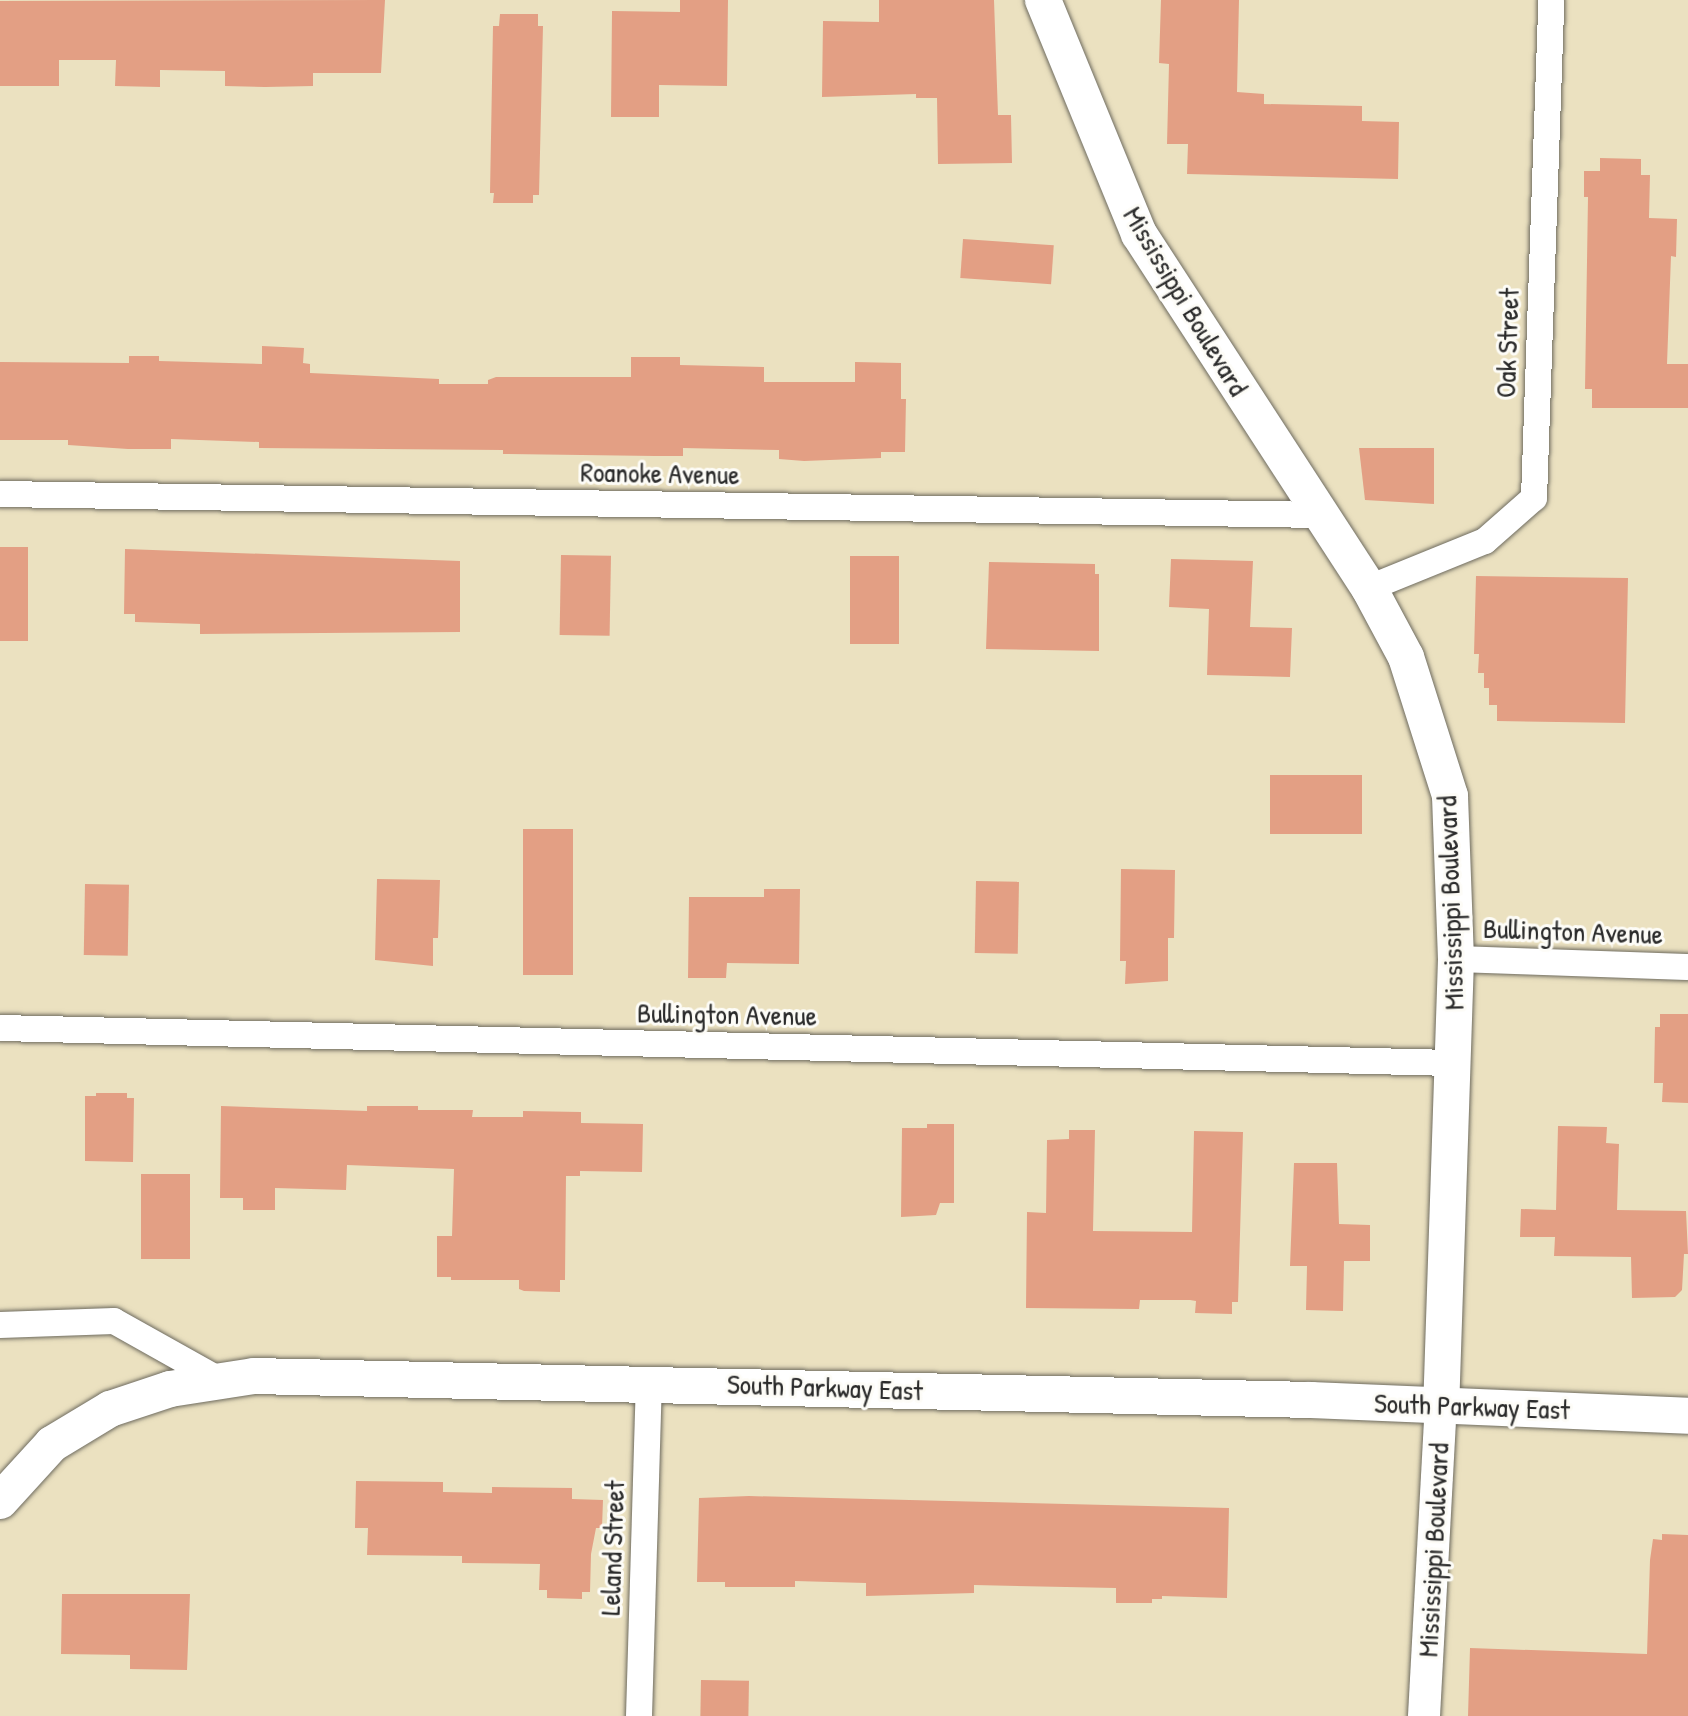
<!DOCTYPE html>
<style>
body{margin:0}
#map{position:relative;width:1688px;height:1716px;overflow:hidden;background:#ebe1c0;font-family:"Patrick Hand",sans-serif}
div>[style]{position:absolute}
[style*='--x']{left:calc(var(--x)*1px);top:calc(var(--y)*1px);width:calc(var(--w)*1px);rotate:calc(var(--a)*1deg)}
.building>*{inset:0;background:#e39f84;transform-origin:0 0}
.roads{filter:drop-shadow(0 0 2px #6e6b5f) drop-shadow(0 0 2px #6e6b5f)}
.minor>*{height:26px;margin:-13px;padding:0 13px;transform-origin:13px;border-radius:13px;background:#fff}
.tertiary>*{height:32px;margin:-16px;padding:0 16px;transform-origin:16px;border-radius:16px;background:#fff}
.secondary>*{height:36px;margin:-18px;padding:0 18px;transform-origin:18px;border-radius:18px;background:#fff}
span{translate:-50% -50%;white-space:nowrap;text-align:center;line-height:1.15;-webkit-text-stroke:6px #fdfcf7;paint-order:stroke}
.street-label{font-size:28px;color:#2b2b2b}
</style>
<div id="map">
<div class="building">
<i style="clip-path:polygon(385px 0,381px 73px,313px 73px,313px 86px,265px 87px,225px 86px,225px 71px,160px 70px,160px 87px,115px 86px,116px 60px,59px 60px,59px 86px,0 86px,0 1px)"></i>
<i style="clip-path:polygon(680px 0,728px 0,727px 86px,659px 85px,659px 117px,611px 117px,612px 11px,680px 12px)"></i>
<i style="clip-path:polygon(879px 0,994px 0,998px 115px,1011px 115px,1012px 163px,938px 164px,937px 98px,916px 98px,916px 94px,822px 97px,823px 21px,879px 22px)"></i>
<i style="clip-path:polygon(1161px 0,1239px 0,1237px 92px,1264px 94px,1264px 104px,1362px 106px,1362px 121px,1399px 122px,1398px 179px,1187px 174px,1188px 144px,1167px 144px,1169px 64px,1159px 63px)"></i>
<i style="clip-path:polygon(500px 14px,538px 14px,538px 26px,543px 26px,539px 195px,533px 195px,533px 203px,493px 203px,494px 193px,490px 193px,493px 26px,499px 26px)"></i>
<i style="clip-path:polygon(1600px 158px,1641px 159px,1641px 175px,1650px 175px,1649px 218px,1677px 219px,1676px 257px,1671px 256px,1667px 364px,1688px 364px,1688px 408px,1592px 408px,1592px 389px,1585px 389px,1588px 197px,1584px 197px,1584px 171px,1600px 171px)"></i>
<i style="left:963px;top:239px;width:91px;height:39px;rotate:4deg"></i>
<i style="clip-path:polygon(262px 346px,304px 348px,303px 363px,310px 364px,310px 373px,439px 379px,439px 384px,488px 384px,488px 380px,496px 377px,631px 377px,631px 357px,680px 357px,680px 365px,764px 367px,764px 382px,855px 382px,855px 362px,901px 363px,901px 399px,906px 399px,905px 452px,881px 452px,881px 458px,804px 461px,779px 459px,779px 450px,683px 448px,683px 456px,655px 456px,503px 454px,503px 450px,259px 448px,259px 442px,171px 439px,171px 449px,128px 449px,68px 445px,68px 440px,0 440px,0 362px,129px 363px,129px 356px,159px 356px,159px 361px,262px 364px)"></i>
<i style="clip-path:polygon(1359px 448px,1434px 448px,1434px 504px,1365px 500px)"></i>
<i style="left:0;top:547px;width:28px;height:94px"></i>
<i style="clip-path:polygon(125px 549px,460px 561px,460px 632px,200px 634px,200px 624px,135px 622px,135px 614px,124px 614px)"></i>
<i style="left:561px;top:555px;width:50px;height:80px;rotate:1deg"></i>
<i style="left:850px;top:556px;width:49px;height:88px"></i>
<i style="clip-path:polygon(1171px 559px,1253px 561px,1250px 627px,1292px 628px,1290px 677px,1207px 675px,1209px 609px,1169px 607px)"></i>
<i style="clip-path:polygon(989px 562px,1095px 564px,1095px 574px,1099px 574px,1099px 651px,986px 649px)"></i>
<i style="clip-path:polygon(1476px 576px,1628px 578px,1625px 723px,1497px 721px,1497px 705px,1489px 705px,1489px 688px,1484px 688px,1484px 673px,1478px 673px,1479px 654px,1474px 654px)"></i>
<i style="left:1270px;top:775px;width:92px;height:59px"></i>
<i style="left:523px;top:829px;width:50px;height:146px"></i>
<i style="clip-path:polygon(1121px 869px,1175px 870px,1174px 938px,1168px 938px,1168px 981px,1125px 984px,1126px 961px,1120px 961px)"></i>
<i style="clip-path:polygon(377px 879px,440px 880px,438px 938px,433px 938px,433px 966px,375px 960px)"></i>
<i style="left:976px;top:881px;width:43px;height:72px;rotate:1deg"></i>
<i style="left:85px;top:884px;width:44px;height:71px;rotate:1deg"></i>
<i style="clip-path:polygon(764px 889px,800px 889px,799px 964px,727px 963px,726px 978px,688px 978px,689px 897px,764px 897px)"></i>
<i style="clip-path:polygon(1660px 1014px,1688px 1014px,1688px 1103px,1662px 1102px,1663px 1083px,1654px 1083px,1655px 1027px,1660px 1027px)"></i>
<i style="clip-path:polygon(96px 1093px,127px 1093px,127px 1098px,134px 1098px,133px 1162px,85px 1161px,85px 1096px,96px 1096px)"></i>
<i style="clip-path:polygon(221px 1106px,367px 1111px,367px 1106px,418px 1106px,418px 1110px,473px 1110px,472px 1117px,523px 1117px,523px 1111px,581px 1112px,581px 1123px,643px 1124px,642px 1172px,580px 1171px,580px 1176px,566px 1176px,565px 1280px,560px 1280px,560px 1292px,524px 1291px,519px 1289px,519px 1280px,451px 1280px,451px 1277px,437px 1277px,437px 1236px,452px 1236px,454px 1169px,347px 1165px,346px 1190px,275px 1188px,275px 1210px,243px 1210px,243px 1198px,220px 1198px)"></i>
<i style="clip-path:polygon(927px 1124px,954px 1124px,954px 1203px,940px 1203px,936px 1215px,901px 1217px,902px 1128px,927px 1128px)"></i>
<i style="clip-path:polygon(1558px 1126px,1607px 1127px,1606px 1143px,1619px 1144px,1617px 1210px,1686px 1211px,1688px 1254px,1684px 1254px,1682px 1290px,1675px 1297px,1632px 1298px,1631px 1257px,1554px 1256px,1555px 1237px,1520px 1237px,1521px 1209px,1556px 1210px)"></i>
<i style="clip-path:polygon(1069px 1130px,1095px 1130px,1093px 1231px,1192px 1232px,1194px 1131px,1243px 1132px,1238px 1302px,1232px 1302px,1232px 1314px,1195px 1313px,1196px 1301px,1190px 1300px,1140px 1300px,1139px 1309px,1026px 1308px,1027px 1212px,1046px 1213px,1047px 1140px,1069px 1139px)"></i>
<i style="clip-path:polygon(1294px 1163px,1337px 1163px,1339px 1224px,1370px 1225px,1370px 1261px,1344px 1261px,1343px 1311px,1306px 1310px,1307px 1266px,1290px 1266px)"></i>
<i style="left:141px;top:1174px;width:49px;height:85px"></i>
<i style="clip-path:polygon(356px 1481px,443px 1482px,443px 1492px,492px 1493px,492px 1487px,572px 1488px,572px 1499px,603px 1500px,602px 1528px,596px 1528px,591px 1554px,590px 1592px,582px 1592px,582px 1599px,547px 1598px,547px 1590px,539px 1590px,540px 1564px,462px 1563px,462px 1556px,367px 1555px,368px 1528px,355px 1528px)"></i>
<i style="clip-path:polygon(749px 1496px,1229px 1508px,1227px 1598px,1162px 1596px,1162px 1599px,1152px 1599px,1152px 1603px,1116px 1603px,1116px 1588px,974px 1585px,974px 1593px,866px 1596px,866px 1583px,795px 1581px,795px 1587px,725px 1587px,725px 1582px,697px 1582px,699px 1498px)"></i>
<i style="clip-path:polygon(1662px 1534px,1688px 1535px,1688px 1716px,1468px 1716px,1470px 1648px,1647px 1654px,1650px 1560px,1653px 1539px,1662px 1540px)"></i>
<i style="clip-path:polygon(62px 1594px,190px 1594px,187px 1670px,130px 1669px,130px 1655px,61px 1654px)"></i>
<i style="left:701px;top:1680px;width:48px;height:36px;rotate:1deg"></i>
</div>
<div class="roads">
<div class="minor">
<i style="--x:0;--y:494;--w:1320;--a:0.91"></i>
<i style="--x:1369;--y:588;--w:125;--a:-22.1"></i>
<i style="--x:1485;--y:541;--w:65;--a:-41.3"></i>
<i style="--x:1534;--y:498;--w:498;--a:-88"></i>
<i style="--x:1456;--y:959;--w:232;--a:2"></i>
<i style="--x:0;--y:1028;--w:1452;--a:1.38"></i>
<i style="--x:0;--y:1325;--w:114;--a:-2"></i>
<i style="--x:114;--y:1321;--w:123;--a:29.3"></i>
<i style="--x:639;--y:1716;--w:334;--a:-88.3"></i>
</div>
<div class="tertiary">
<i style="--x:1424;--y:1716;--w:311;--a:-86.9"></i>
</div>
<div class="secondary">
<i style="--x:1043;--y:0;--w:253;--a:67.7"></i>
<i style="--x:1139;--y:234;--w:422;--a:57"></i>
<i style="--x:1369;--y:588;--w:78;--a:61.8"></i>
<i style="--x:1406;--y:657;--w:146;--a:72.4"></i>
<i style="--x:1450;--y:796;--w:163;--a:87.9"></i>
<i style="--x:1456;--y:959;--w:446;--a:91.9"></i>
<i style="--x:0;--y:1501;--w:77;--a:-47.6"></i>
<i style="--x:52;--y:1444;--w:68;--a:-31.1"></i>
<i style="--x:110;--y:1409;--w:63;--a:-18.4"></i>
<i style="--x:170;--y:1389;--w:85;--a:-8.8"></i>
<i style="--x:254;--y:1376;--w:1057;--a:1.3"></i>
<i style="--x:1311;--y:1400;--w:377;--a:2.4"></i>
</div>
</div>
<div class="street-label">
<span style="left:1186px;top:301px;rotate:59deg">Mississippi Boulevard</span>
<span style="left:1507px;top:343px;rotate:-88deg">Oak Street</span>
<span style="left:660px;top:473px;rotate:1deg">Roanoke Avenue</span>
<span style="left:1450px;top:903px;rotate:-92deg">Mississippi Boulevard</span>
<span style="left:1573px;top:931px;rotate:2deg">Bullington Avenue</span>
<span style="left:727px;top:1014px;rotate:1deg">Bullington Avenue</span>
<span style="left:825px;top:1387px;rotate:2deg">South Parkway East</span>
<span style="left:1472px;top:1406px;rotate:2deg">South Parkway East</span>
<span style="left:612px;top:1548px;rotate:-88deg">Leland Street</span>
<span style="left:1433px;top:1550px;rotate:-87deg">Mississippi Boulevard</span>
</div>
</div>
